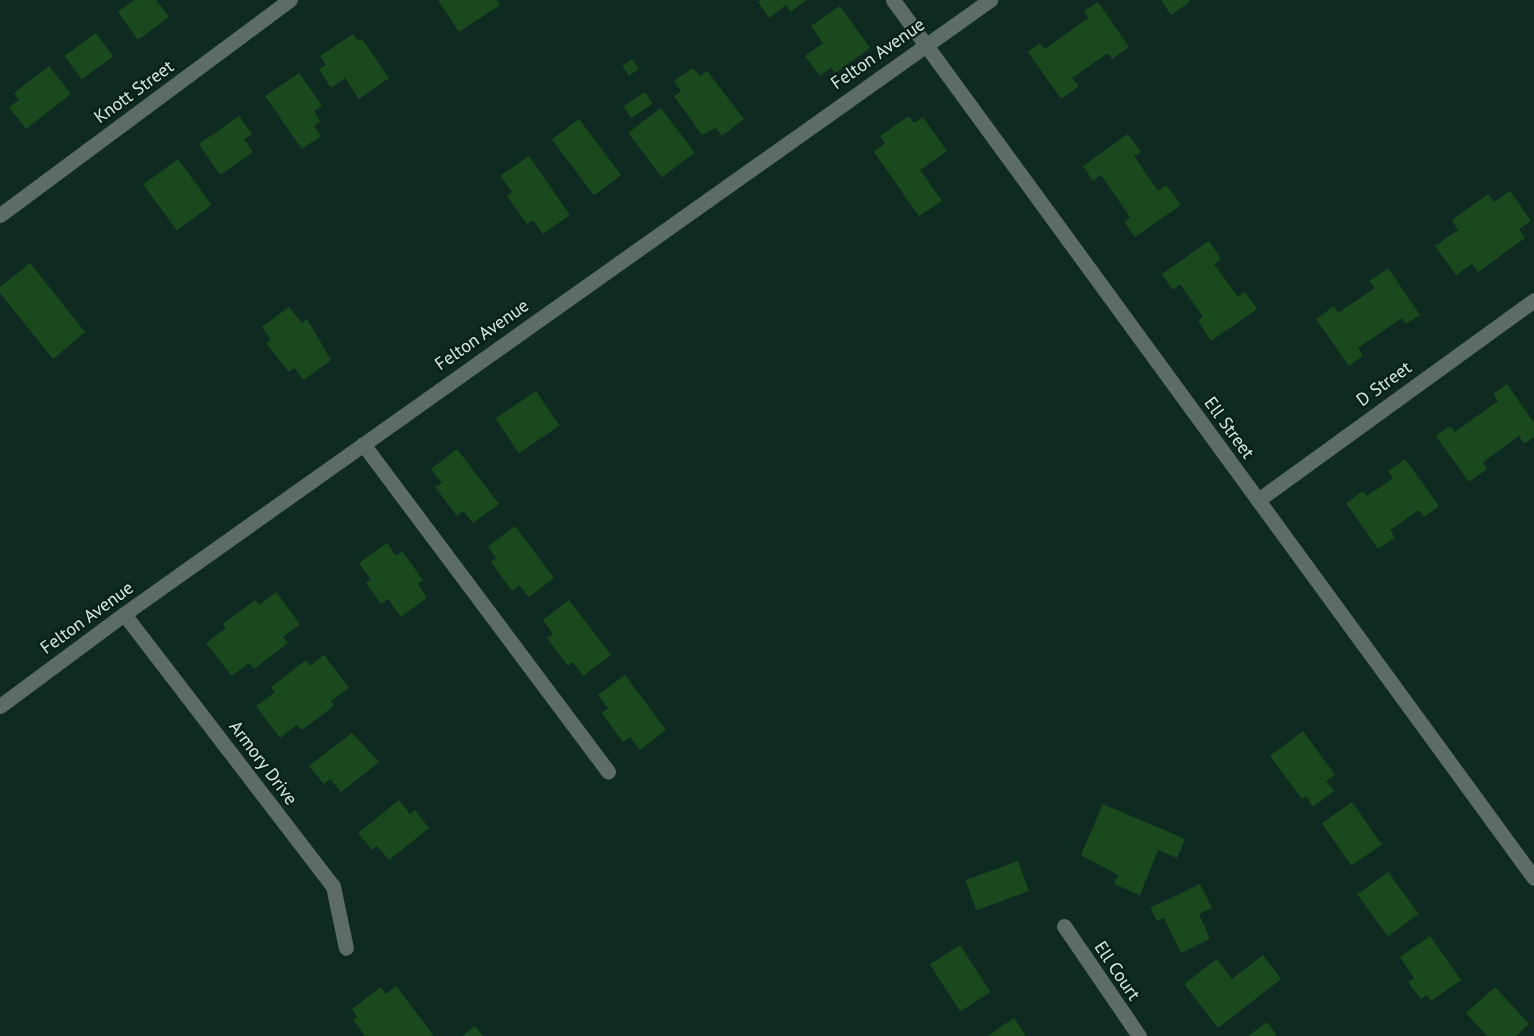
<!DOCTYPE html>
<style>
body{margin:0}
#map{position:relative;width:1534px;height:1036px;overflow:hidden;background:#0f2a20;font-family:"PT Sans",sans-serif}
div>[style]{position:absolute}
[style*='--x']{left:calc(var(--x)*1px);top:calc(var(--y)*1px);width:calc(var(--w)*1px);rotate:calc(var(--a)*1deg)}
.building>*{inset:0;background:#1a491e;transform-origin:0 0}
.minor>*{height:15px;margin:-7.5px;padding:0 7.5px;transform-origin:7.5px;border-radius:7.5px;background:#5d6b69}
span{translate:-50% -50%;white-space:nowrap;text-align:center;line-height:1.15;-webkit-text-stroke:4.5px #052117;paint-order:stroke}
.street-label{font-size:18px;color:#daeae3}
</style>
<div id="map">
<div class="building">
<i style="clip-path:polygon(134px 0,156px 0,169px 17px,138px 40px,118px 12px)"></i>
<i style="clip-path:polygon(438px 0,497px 0,500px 5px,459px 32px)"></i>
<i style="clip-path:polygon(761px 0,807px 0,790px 12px,786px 5px,769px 18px,758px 2px)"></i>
<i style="clip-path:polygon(1161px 0,1189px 0,1190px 2px,1171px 15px)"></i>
<i style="clip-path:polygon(1098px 2px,1129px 47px,1112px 59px,1108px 53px,1072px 78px,1079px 86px,1061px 99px,1028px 52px,1040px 43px,1045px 49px,1088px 18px,1084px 11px)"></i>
<i style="clip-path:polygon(840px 6px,870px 48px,835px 73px,831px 68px,820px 76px,805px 56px,823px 43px,811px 26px)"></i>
<i style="left:96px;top:33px;width:29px;height:39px;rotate:54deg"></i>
<i style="clip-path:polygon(353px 34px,358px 41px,362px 39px,389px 78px,359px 99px,345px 78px,331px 88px,319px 69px,326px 65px,320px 56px)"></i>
<i style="left:632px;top:59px;width:12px;height:12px;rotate:55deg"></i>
<i style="clip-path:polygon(49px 66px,71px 94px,26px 129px,9px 107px,19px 100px,14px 93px)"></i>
<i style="clip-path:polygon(693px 68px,700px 76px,707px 71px,744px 119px,722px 136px,716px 128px,702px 135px,674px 96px,681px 91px,674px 81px)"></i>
<i style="clip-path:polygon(299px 73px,322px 106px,314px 111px,320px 121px,314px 126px,321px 136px,302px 149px,265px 96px)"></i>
<i style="left:645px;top:92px;width:14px;height:26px;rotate:56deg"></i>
<i style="left:661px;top:108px;width:56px;height:41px;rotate:53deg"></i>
<i style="clip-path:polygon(239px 116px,252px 134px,244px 139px,253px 152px,220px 175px,199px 144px)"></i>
<i style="clip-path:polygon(909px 116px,914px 123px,923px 117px,947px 151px,920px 170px,942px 201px,919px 216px,874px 152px,885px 143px,880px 136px)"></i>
<i style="left:579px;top:119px;width:70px;height:34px;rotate:53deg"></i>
<i style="clip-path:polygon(1128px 134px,1141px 152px,1134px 156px,1158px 191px,1166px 185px,1181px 205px,1135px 237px,1124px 222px,1130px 217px,1101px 175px,1093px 181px,1083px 166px)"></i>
<i style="clip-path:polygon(529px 156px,570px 215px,543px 234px,533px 220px,527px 224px,507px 196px,512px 192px,500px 176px)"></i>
<i style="left:178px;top:159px;width:57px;height:43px;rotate:54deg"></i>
<i style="clip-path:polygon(1510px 191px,1531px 221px,1519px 229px,1525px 238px,1478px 272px,1472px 264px,1456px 275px,1435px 246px,1458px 230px,1452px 220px,1488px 194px,1494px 202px)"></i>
<i style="clip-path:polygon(1209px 241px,1221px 259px,1214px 264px,1238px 297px,1245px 292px,1257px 309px,1211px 341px,1198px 321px,1203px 317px,1180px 284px,1173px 290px,1162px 274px)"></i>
<i style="clip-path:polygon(30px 263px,85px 332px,53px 359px,0 293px,0 287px)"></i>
<i style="clip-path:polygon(1388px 268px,1420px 315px,1406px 324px,1402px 318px,1358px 348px,1363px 356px,1349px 366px,1316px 319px,1334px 306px,1338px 313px,1375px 288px,1369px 281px)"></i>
<i style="clip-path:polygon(289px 307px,302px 323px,307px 319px,331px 360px,304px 380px,294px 368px,289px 372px,266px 343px,271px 340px,262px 327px)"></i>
<i style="clip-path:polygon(1507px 384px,1534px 423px,1534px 437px,1524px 444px,1519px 436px,1483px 462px,1487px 469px,1469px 482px,1436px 436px,1450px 426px,1455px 432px,1498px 401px,1493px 394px)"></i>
<i style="left:536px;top:391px;width:42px;height:49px;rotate:56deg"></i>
<i style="clip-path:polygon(457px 449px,499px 504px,473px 523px,463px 511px,457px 516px,435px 487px,442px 483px,431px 469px)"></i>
<i style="clip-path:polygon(1405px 459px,1439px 506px,1424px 517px,1419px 510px,1390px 530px,1395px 538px,1378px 549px,1346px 503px,1363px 491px,1367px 496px,1393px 478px,1388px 471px)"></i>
<i style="clip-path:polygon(515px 526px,554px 578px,529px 597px,519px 585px,512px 591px,491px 562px,496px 558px,488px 546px)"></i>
<i style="clip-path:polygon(387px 543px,396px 556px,402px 551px,423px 580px,418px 584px,427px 598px,401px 617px,388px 599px,381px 604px,366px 583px,371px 580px,359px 563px)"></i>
<i style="clip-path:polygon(276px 592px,300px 624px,283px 637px,288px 643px,254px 669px,249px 663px,232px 676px,206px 643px,226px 628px,223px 624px,255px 600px,259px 605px)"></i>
<i style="clip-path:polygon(569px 600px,611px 655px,583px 676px,573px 662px,568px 666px,547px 638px,553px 634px,543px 620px)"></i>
<i style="clip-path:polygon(324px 655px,349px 688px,331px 701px,334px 706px,302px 730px,297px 725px,280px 738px,256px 706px,275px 692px,271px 687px,306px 660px,310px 666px)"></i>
<i style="clip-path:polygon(625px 675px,666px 730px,640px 750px,630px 737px,623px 742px,602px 713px,608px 708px,598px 695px)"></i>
<i style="clip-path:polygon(1303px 731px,1335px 775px,1326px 781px,1334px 791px,1313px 807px,1306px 796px,1302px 799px,1270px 756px)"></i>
<i style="clip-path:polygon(352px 733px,379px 762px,341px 792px,330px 779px,324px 784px,309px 766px)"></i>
<i style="clip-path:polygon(399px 800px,410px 814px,415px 810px,429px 828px,389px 860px,377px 846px,372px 850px,358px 833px)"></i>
<i style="left:1352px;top:802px;width:52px;height:37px;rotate:55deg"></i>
<i style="clip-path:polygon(1103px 804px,1185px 839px,1177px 858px,1158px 850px,1140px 895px,1114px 884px,1118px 875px,1081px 855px)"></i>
<i style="left:1018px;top:861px;width:32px;height:56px;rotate:70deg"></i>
<i style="left:1388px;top:872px;width:52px;height:38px;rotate:54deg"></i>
<i style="clip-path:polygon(1200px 884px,1212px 908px,1199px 914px,1210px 939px,1181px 953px,1164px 918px,1157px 921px,1150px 908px)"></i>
<i style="clip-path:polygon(1430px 936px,1461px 980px,1431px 1001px,1427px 995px,1421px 999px,1408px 982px,1414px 978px,1400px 957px)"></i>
<i style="left:960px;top:945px;width:56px;height:36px;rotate:57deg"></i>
<i style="clip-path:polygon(1263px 955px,1281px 979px,1218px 1028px,1184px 984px,1217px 959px,1232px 979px)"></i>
<i style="clip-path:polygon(396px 986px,434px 1036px,365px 1036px,353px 1020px,357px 1017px,352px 1009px,381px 987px,386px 994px)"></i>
<i style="clip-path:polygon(1495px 987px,1529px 1024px,1516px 1036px,1487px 1036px,1466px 1013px)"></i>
<i style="clip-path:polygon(1014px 1018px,1026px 1036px,988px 1036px)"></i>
<i style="clip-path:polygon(1267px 1022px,1277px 1036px,1248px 1036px)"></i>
<i style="clip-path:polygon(475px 1026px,483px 1036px,462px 1036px)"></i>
</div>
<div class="minor">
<i style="--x:893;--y:0;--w:1087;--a:53.87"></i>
<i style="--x:0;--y:215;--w:361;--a:-36.6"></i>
<i style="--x:363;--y:444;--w:409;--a:53.2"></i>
<i style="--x:1258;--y:500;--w:341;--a:-35.9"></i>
<i style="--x:124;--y:614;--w:343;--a:52.5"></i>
<i style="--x:333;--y:886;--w:63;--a:78.2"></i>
<i style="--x:0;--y:706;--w:154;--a:-36.6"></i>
<i style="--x:124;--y:614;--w:1062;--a:-35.34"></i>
<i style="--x:1064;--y:926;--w:133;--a:55.7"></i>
</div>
<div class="street-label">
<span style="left:878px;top:54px;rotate:-35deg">Felton Avenue</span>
<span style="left:134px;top:92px;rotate:-36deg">Knott Street</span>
<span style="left:482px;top:335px;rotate:-35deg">Felton Avenue</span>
<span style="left:1384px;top:384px;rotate:-36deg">D Street</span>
<span style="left:1229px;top:428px;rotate:54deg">Ell Street</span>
<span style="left:87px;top:618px;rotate:-36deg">Felton Avenue</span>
<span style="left:263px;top:763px;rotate:53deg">Armory Drive</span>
<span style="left:1117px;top:971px;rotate:56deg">Ell Court</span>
</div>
</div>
